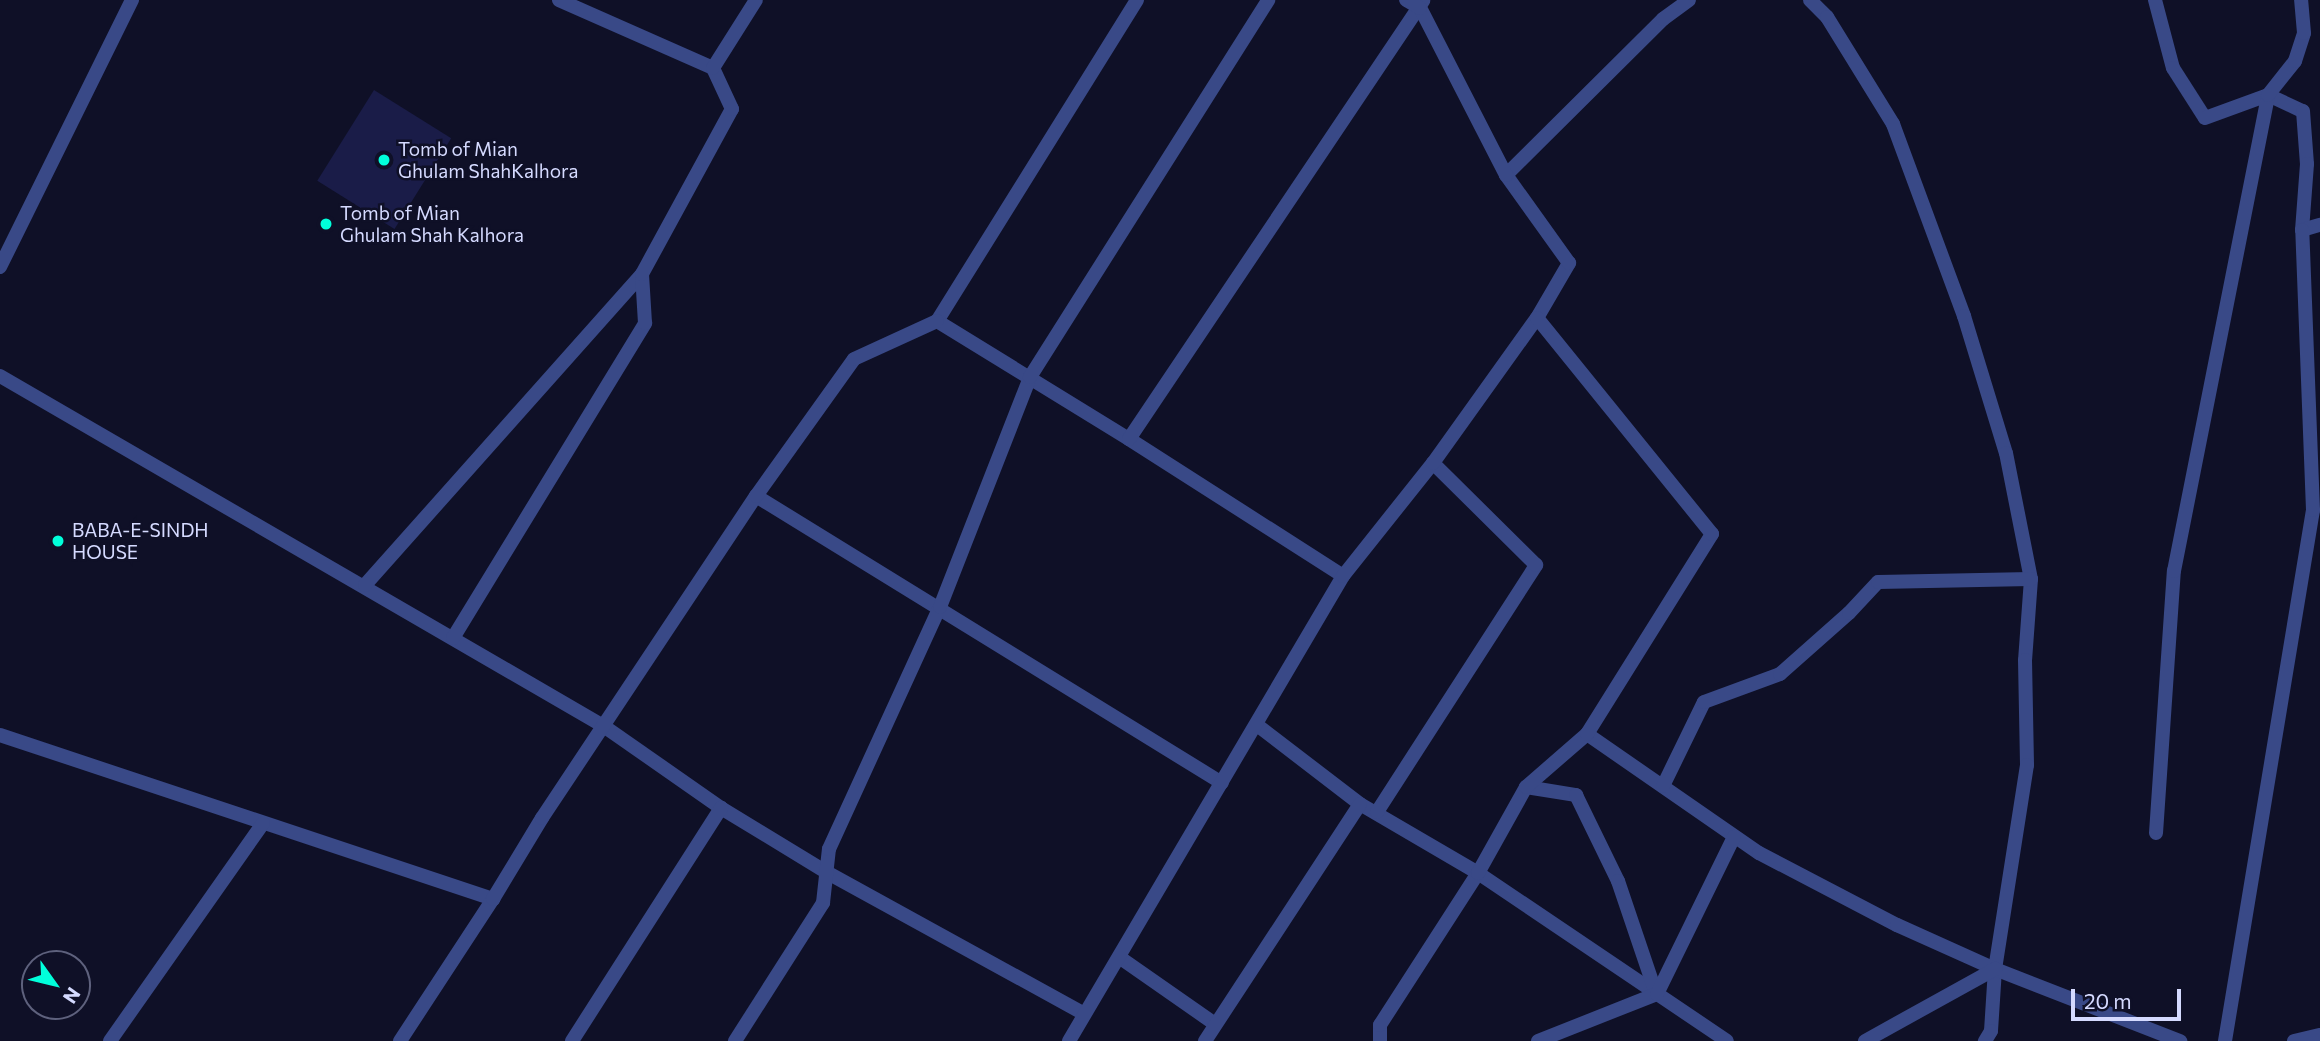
<!DOCTYPE html>
<style>
body{margin:0}
#map{position:relative;width:2320px;height:1041px;overflow:hidden;background:#0f1027;font-family:Commissioner,sans-serif}
div>[style]{position:absolute}
[style*='--x']{left:calc(var(--x)*1px);top:calc(var(--y)*1px);width:calc(var(--w)*1px);rotate:calc(var(--a)*1deg)}
.building>*{inset:0;background:#1a1c48;transform-origin:0 0}
.minor>*{height:14px;margin:-7px;padding:0 7px;transform-origin:7px;border-radius:7px;background:#394987}
.dots>*{width:19px;height:19px;translate:-50% -50%;box-sizing:border-box;border:4px solid #0f1027;border-radius:50%}
span{translate:-50% -50%;white-space:nowrap;text-align:center;line-height:1.15;-webkit-text-stroke:5px #0f1027;paint-order:stroke}
.poi-label{font-size:19px;color:#d5daff}
.left{translate:0 -50%;text-align:left}
.north{position:absolute;left:21px;top:950px;width:70px;height:70px;box-sizing:border-box;background:#0f1027;border:2px solid #5e617d;border-radius:50%;rotate:124deg;font-size:19px;font-weight:700;line-height:28px;text-align:center;color:#d5daff}
.north::after{content:'';display:block;margin:auto;width:24px;height:32px;background:#01ffdb;clip-path:polygon(50% 0,100% 100%,50% 72%,0 100%)}
.scale{position:absolute;left:2071px;top:989px;width:110px;height:32px;box-sizing:border-box;border:4px solid #d5daff;border-top:0;padding-left:9px;font-size:21px;line-height:24px;white-space:nowrap;color:#d5daff;-webkit-text-stroke:5px #0f1027;paint-order:stroke}
</style>
<div id="map">
<div class="building">
<i style="left:374px;top:90px;width:91px;height:107px;rotate:32deg"></i>
</div>
<div class="minor">
<i style="--x:559;--y:0;--w:168;--a:23.8"></i>
<i style="--x:1137;--y:0;--w:378;--a:121.9"></i>
<i style="--x:937;--y:321;--w:225;--a:31.6"></i>
<i style="--x:1129;--y:439;--w:254;--a:32.6"></i>
<i style="--x:1810;--y:0;--w:24;--a:45"></i>
<i style="--x:1827;--y:17;--w:126;--a:58.3"></i>
<i style="--x:1893;--y:124;--w:205;--a:69.7"></i>
<i style="--x:1964;--y:316;--w:143;--a:73"></i>
<i style="--x:2006;--y:453;--w:128;--a:78.8"></i>
<i style="--x:2031;--y:579;--w:81;--a:94.2"></i>
<i style="--x:2025;--y:660;--w:105;--a:88.9"></i>
<i style="--x:2027;--y:765;--w:206;--a:98.9"></i>
<i style="--x:1995;--y:969;--w:62;--a:93.7"></i>
<i style="--x:1991;--y:1031;--w:12;--a:121"></i>
<i style="--x:2155;--y:0;--w:70;--a:75.2"></i>
<i style="--x:2173;--y:68;--w:59;--a:57.4"></i>
<i style="--x:2205;--y:118;--w:67;--a:-20.1"></i>
<i style="--x:2268;--y:95;--w:38;--a:25"></i>
<i style="--x:2303;--y:111;--w:53;--a:85.7"></i>
<i style="--x:2307;--y:164;--w:66;--a:94.3"></i>
<i style="--x:2302;--y:230;--w:19;--a:-16"></i>
<i style="--x:1506;--y:175;--w:221;--a:-44.8"></i>
<i style="--x:1663;--y:19;--w:32;--a:-36"></i>
<i style="--x:0;--y:267;--w:298;--a:-63.7"></i>
<i style="--x:0;--y:376;--w:699;--a:30.12"></i>
<i style="--x:605;--y:727;--w:141;--a:34.9"></i>
<i style="--x:721;--y:808;--w:125;--a:31.3"></i>
<i style="--x:828;--y:873;--w:292;--a:28.8"></i>
<i style="--x:1129;--y:439;--w:528;--a:-56.13"></i>
<i style="--x:756;--y:496;--w:547;--a:31.63"></i>
<i style="--x:365;--y:585;--w:416;--a:-48.3"></i>
<i style="--x:453;--y:638;--w:369;--a:-58.6"></i>
<i style="--x:645;--y:323;--w:49;--a:-93.5"></i>
<i style="--x:642;--y:274;--w:188;--a:-61.4"></i>
<i style="--x:732;--y:109;--w:45;--a:-114.9"></i>
<i style="--x:713;--y:68;--w:80;--a:-57.7"></i>
<i style="--x:1257;--y:725;--w:130;--a:37.5"></i>
<i style="--x:1360;--y:804;--w:137;--a:30.3"></i>
<i style="--x:1478;--y:873;--w:300;--a:34"></i>
<i style="--x:1587;--y:734;--w:209;--a:34.7"></i>
<i style="--x:1759;--y:853;--w:156;--a:27.6"></i>
<i style="--x:1897;--y:925;--w:107;--a:24.2"></i>
<i style="--x:1995;--y:969;--w:199;--a:21.3"></i>
<i style="--x:0;--y:735;--w:520;--a:18.4"></i>
<i style="--x:1663;--y:786;--w:93;--a:-64"></i>
<i style="--x:1704;--y:702;--w:81;--a:-20.2"></i>
<i style="--x:1780;--y:674;--w:92;--a:-41.5"></i>
<i style="--x:1849;--y:613;--w:42;--a:-46.9"></i>
<i style="--x:1878;--y:582;--w:153;--a:-1.1"></i>
<i style="--x:1526;--y:787;--w:51;--a:9.1"></i>
<i style="--x:1576;--y:795;--w:96;--a:64"></i>
<i style="--x:1618;--y:881;--w:118;--a:71.3"></i>
<i style="--x:1377;--y:812;--w:294;--a:-57.2"></i>
<i style="--x:1536;--y:565;--w:145;--a:-135.3"></i>
<i style="--x:2156;--y:833;--w:263;--a:-86.1"></i>
<i style="--x:2174;--y:571;--w:485;--a:-78.8"></i>
<i style="--x:2268;--y:95;--w:43;--a:-51.5"></i>
<i style="--x:2295;--y:61;--w:29;--a:-72"></i>
<i style="--x:2304;--y:33;--w:33;--a:-95"></i>
<i style="--x:1119;--y:957;--w:117;--a:34.9"></i>
<i style="--x:110;--y:1041;--w:266;--a:-54.9"></i>
<i style="--x:400;--y:1041;--w:170;--a:-56.8"></i>
<i style="--x:493;--y:899;--w:95;--a:-58.8"></i>
<i style="--x:542;--y:818;--w:387;--a:-56.4"></i>
<i style="--x:756;--y:496;--w:168;--a:-54.4"></i>
<i style="--x:854;--y:359;--w:91;--a:-24.6"></i>
<i style="--x:572;--y:1041;--w:277;--a:-57.4"></i>
<i style="--x:735;--y:1041;--w:164;--a:-57.5"></i>
<i style="--x:823;--y:903;--w:54;--a:-83.7"></i>
<i style="--x:829;--y:849;--w:266;--a:-65.4"></i>
<i style="--x:940;--y:607;--w:247;--a:-68.6"></i>
<i style="--x:1030;--y:377;--w:446;--a:-57.7"></i>
<i style="--x:1069;--y:1041;--w:540;--a:-59.49"></i>
<i style="--x:1343;--y:576;--w:144;--a:-51.5"></i>
<i style="--x:1433;--y:463;--w:178;--a:-54.4"></i>
<i style="--x:1537;--y:318;--w:64;--a:-59.8"></i>
<i style="--x:1569;--y:263;--w:108;--a:-125.6"></i>
<i style="--x:1506;--y:175;--w:188;--a:-117.2"></i>
<i style="--x:1420;--y:8;--w:16;--a:-150"></i>
<i style="--x:1205;--y:1041;--w:283;--a:-56.8"></i>
<i style="--x:1380;--y:1041;--w:16;--a:-90"></i>
<i style="--x:1380;--y:1025;--w:181;--a:-57.2"></i>
<i style="--x:1478;--y:873;--w:98;--a:-60.8"></i>
<i style="--x:1526;--y:787;--w:81;--a:-41"></i>
<i style="--x:1587;--y:734;--w:236;--a:-58"></i>
<i style="--x:1712;--y:534;--w:278;--a:-129"></i>
<i style="--x:1538;--y:1041;--w:128;--a:-21.6"></i>
<i style="--x:1657;--y:994;--w:175;--a:-63.9"></i>
<i style="--x:1865;--y:1041;--w:149;--a:-29"></i>
<i style="--x:2225;--y:1041;--w:538;--a:-80.59"></i>
<i style="--x:2313;--y:510;--w:280;--a:-92.2"></i>
<i style="--x:2294;--y:1041;--w:27;--a:-13"></i>
</div>
<div class="dots">
<i style="left:384px;top:160px;background:#01ffdb"></i>
<i style="left:326px;top:224px;background:#01ffdb"></i>
<i style="left:58px;top:541px;background:#01ffdb"></i>
</div>
<div class="poi-label">
<span class="left" style="left:398px;top:160px">Tomb of Mian<br>Ghulam ShahKalhora</span>
<span class="left" style="left:340px;top:224px">Tomb of Mian<br>Ghulam Shah Kalhora</span>
<span class="left" style="left:72px;top:541px">BABA-E-SINDH<br>HOUSE</span>
</div>
<div class="north">N</div>
<div class="scale">20 m</div>
</div>
